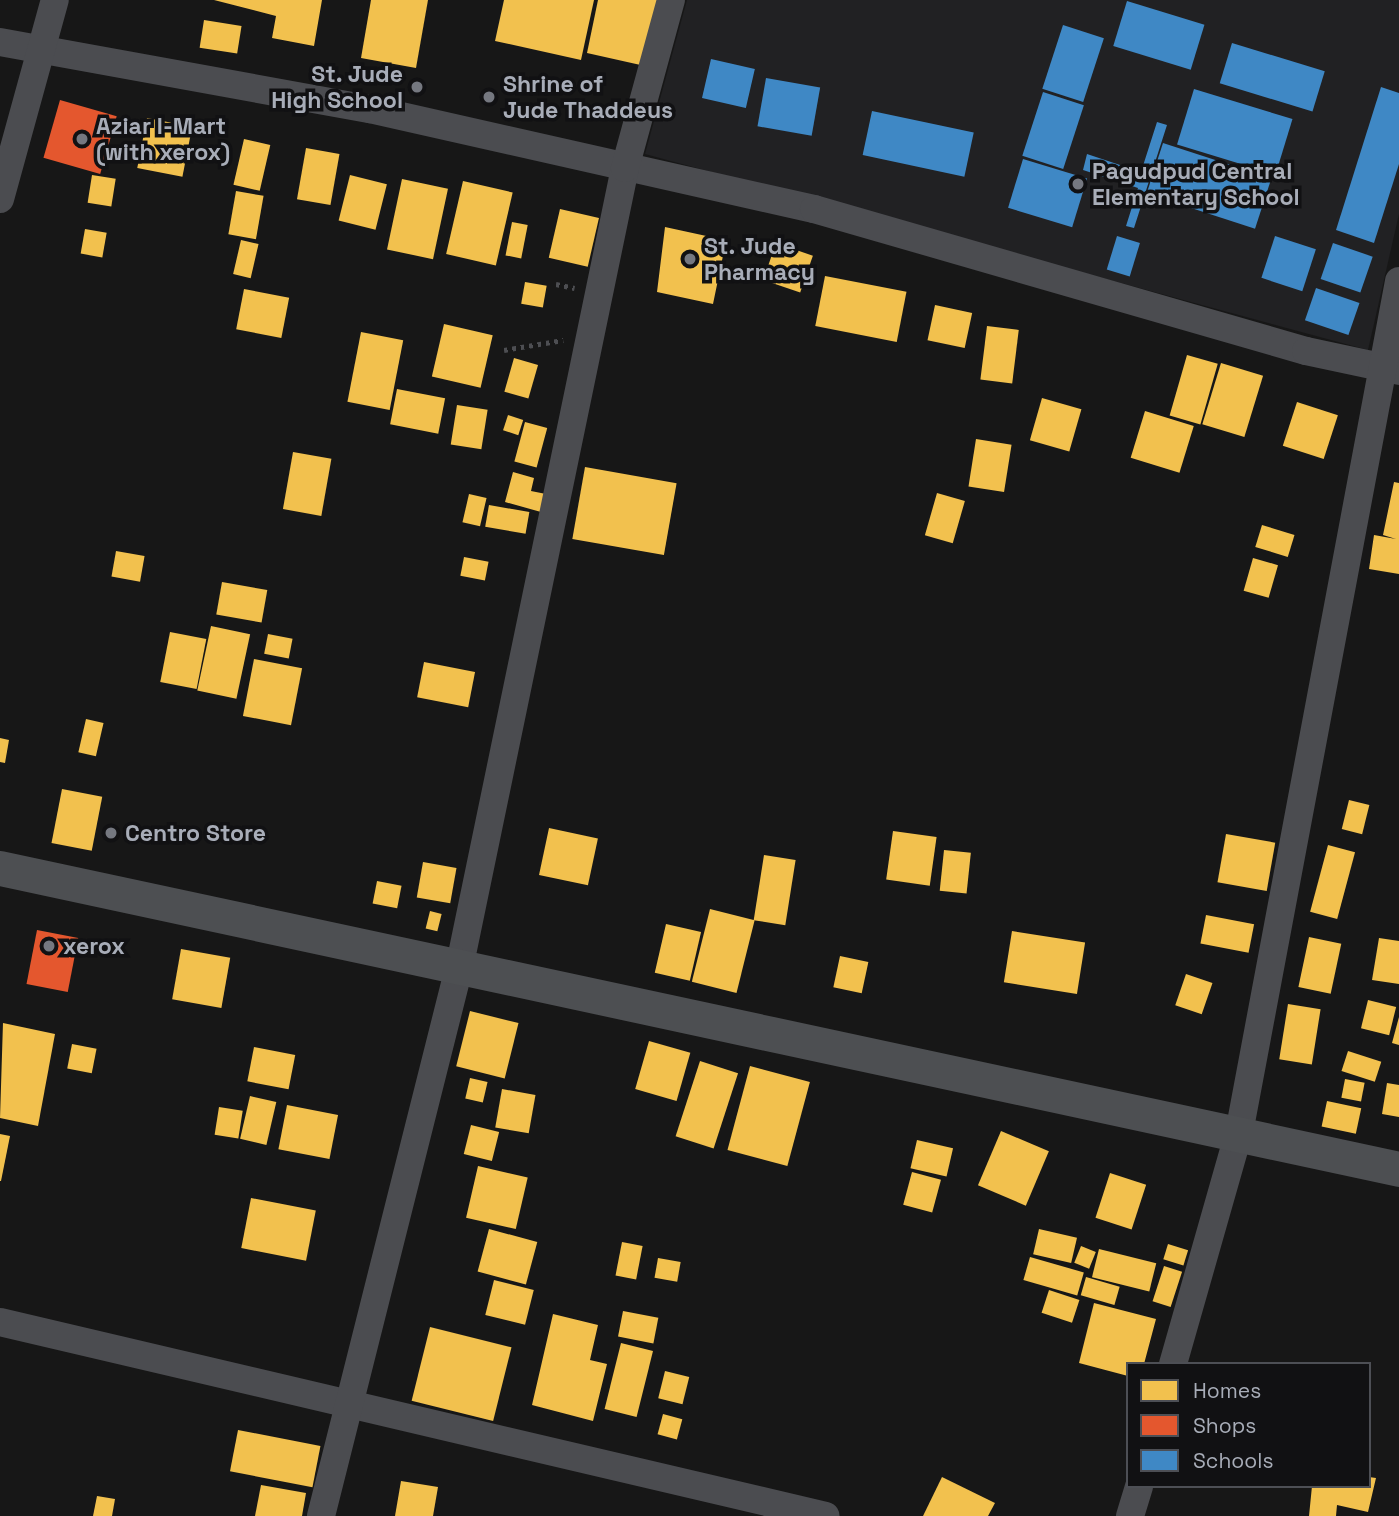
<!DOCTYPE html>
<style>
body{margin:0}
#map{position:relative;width:1399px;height:1516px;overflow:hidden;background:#171717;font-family:"Space Grotesk",sans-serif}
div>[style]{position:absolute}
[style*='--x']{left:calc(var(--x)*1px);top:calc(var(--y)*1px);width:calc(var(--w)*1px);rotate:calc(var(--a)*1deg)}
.built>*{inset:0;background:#212123}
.homes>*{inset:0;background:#f2c14e;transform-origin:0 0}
.shops>*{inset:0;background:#e4572e;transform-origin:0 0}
.schools>*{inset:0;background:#3f88c5;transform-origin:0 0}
.path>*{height:4.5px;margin-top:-2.25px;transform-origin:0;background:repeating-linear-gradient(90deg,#4d4e52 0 3.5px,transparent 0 8.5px)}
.minor>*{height:28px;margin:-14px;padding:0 14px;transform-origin:14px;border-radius:14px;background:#4b4c50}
.major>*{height:35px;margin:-17.5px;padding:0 17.5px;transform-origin:17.5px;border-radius:17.5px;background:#4d4f52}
.dots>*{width:19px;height:19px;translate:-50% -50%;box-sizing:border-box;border:4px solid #111113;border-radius:50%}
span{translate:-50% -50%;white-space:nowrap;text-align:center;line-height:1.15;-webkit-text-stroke:7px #111113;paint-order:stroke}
.poi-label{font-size:23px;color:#a8adb8;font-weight:700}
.right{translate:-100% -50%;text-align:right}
.left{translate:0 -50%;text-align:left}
.legend{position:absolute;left:1126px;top:1362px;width:245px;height:126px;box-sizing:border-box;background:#111113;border:2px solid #4d4f55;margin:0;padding:9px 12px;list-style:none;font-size:21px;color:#a8adb8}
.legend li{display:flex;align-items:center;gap:14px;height:35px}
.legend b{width:35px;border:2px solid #4d4f55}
</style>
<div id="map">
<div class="built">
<i style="clip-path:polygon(687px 0,1399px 0,1399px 214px,1368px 350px,645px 154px)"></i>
</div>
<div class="homes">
<i style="clip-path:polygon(214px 0,322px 0,314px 46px,272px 38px,276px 16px)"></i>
<i style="clip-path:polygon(371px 0,428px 0,416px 68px,361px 58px)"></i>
<i style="clip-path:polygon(504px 0,594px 0,581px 60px,495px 41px)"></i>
<i style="clip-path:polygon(598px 0,660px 0,645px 66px,587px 53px)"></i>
<i style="left:204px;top:20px;width:38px;height:28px;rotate:9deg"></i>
<i style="left:147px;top:118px;width:46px;height:51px;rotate:11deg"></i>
<i style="left:244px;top:139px;width:27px;height:47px;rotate:13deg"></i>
<i style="left:306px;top:148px;width:34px;height:52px;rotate:10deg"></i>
<i style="left:92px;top:175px;width:24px;height:28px;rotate:9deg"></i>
<i style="left:350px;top:175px;width:38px;height:47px;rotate:14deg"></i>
<i style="left:402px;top:179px;width:47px;height:72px;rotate:12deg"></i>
<i style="left:463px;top:181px;width:51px;height:75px;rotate:13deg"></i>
<i style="left:236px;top:191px;width:28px;height:44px;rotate:10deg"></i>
<i style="left:560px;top:209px;width:40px;height:50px;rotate:13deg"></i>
<i style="left:512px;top:222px;width:16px;height:34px;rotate:11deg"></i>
<i style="clip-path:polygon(665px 227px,711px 237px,708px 248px,724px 251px,713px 304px,657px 292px)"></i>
<i style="left:85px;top:229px;width:22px;height:25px;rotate:10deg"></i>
<i style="left:241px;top:240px;width:18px;height:35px;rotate:13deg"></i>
<i style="left:776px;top:243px;width:39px;height:39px;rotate:19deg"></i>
<i style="left:825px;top:276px;width:83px;height:51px;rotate:11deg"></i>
<i style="left:525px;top:282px;width:22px;height:22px;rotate:10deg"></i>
<i style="left:244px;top:289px;width:46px;height:41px;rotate:11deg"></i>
<i style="left:935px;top:305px;width:38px;height:36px;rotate:12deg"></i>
<i style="left:444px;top:324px;width:50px;height:54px;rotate:13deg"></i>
<i style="left:987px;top:326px;width:32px;height:54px;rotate:7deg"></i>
<i style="left:361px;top:332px;width:43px;height:71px;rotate:11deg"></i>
<i style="left:1187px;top:355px;width:32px;height:63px;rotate:16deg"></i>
<i style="left:514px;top:358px;width:25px;height:35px;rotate:16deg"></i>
<i style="left:1221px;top:363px;width:44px;height:64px;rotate:17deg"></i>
<i style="left:397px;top:389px;width:49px;height:36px;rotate:11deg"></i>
<i style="left:1042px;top:398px;width:41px;height:44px;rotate:16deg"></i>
<i style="left:1297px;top:402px;width:43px;height:46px;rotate:18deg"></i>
<i style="left:457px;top:405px;width:31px;height:40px;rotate:9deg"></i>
<i style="left:1145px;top:411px;width:51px;height:49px;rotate:17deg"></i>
<i style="left:508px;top:415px;width:16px;height:16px;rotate:18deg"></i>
<i style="left:525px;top:422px;width:23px;height:41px;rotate:15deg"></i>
<i style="left:976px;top:439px;width:36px;height:48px;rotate:9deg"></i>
<i style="left:293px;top:452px;width:39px;height:58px;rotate:10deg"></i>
<i style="left:585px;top:467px;width:93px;height:73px;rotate:10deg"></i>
<i style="clip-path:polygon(513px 472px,534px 478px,531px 491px,546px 494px,541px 512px,505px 502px)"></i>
<i style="clip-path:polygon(1394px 482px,1399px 483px,1399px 574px,1369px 569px,1374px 535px,1396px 539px,1383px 535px)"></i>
<i style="left:937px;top:493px;width:29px;height:44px;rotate:16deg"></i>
<i style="left:469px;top:494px;width:18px;height:29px;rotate:13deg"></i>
<i style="left:489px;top:505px;width:41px;height:22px;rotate:10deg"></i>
<i style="left:1262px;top:525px;width:34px;height:23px;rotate:17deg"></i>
<i style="left:116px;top:551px;width:29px;height:26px;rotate:10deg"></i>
<i style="left:464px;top:557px;width:25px;height:19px;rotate:11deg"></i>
<i style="left:1253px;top:558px;width:26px;height:34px;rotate:16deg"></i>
<i style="left:222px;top:582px;width:46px;height:33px;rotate:10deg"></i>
<i style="left:211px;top:626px;width:40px;height:66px;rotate:12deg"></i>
<i style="left:170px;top:632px;width:37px;height:51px;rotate:11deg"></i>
<i style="left:268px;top:634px;width:25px;height:20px;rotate:11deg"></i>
<i style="left:254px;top:659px;width:49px;height:58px;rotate:11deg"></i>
<i style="left:424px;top:662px;width:52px;height:36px;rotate:11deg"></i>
<i style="left:86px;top:719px;width:18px;height:34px;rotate:13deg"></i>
<i style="clip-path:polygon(0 738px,9px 740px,5px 763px,0 762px)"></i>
<i style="left:62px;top:789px;width:41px;height:55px;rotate:11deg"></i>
<i style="left:1349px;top:800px;width:21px;height:30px;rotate:14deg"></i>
<i style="left:549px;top:828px;width:50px;height:48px;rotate:12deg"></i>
<i style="left:893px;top:831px;width:44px;height:49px;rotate:8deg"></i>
<i style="left:1226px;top:834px;width:50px;height:49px;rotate:10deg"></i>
<i style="left:1328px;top:845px;width:28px;height:69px;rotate:15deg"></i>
<i style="left:944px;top:850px;width:27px;height:41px;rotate:6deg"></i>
<i style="left:764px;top:855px;width:32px;height:66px;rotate:9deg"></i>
<i style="left:423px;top:862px;width:34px;height:36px;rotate:10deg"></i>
<i style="left:377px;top:881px;width:25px;height:23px;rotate:11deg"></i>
<i style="left:710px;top:909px;width:46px;height:75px;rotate:14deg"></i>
<i style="left:430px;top:911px;width:12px;height:18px;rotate:14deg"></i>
<i style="left:1206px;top:915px;width:49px;height:29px;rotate:11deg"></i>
<i style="left:666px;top:924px;width:36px;height:50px;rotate:13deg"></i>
<i style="left:1012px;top:931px;width:74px;height:52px;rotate:9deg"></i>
<i style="left:1309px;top:937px;width:33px;height:51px;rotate:12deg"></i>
<i style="clip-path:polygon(1379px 938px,1399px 941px,1399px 984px,1372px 980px)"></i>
<i style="left:181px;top:949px;width:50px;height:51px;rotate:10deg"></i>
<i style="left:840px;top:956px;width:29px;height:32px;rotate:12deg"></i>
<i style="left:1186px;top:974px;width:28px;height:33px;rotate:19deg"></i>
<i style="left:1368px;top:1000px;width:29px;height:29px;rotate:14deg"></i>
<i style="left:1288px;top:1004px;width:33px;height:56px;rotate:9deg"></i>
<i style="left:470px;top:1011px;width:50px;height:57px;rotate:14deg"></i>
<i style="clip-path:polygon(1399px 1017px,1399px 1045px,1392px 1043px)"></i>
<i style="clip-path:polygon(3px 1023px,55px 1034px,38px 1126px,0 1118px)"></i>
<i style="left:649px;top:1041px;width:43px;height:50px;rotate:16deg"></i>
<i style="left:72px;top:1044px;width:25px;height:25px;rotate:11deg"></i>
<i style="left:254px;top:1047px;width:42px;height:35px;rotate:11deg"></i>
<i style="left:1348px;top:1051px;width:35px;height:21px;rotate:18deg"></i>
<i style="left:700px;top:1061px;width:40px;height:79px;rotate:18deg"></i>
<i style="left:750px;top:1066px;width:62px;height:87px;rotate:15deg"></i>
<i style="left:470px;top:1078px;width:18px;height:21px;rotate:13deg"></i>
<i style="left:1345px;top:1079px;width:20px;height:19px;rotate:11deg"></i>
<i style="clip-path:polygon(1387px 1083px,1399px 1085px,1399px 1117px,1382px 1114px)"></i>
<i style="left:502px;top:1089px;width:34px;height:39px;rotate:10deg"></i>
<i style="left:250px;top:1096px;width:27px;height:44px;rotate:13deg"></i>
<i style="left:1327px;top:1101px;width:35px;height:26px;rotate:12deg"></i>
<i style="left:287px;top:1105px;width:52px;height:45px;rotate:11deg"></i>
<i style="left:219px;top:1107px;width:24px;height:28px;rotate:9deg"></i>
<i style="left:471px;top:1125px;width:29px;height:30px;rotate:14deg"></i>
<i style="left:1001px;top:1131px;width:52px;height:59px;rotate:23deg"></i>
<i style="clip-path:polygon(0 1134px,10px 1136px,1px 1181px,0 1181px)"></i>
<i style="left:917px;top:1140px;width:37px;height:29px;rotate:13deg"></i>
<i style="left:478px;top:1166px;width:51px;height:53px;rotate:13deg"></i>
<i style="left:912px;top:1172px;width:30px;height:34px;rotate:15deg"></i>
<i style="left:1110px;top:1173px;width:38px;height:47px;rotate:18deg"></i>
<i style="left:251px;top:1198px;width:66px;height:51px;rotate:11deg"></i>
<i style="left:489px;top:1229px;width:50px;height:44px;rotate:15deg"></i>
<i style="left:1039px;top:1229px;width:39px;height:26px;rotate:13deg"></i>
<i style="left:622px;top:1242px;width:21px;height:34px;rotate:11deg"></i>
<i style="left:1168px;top:1244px;width:21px;height:16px;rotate:17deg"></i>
<i style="left:1081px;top:1246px;width:16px;height:18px;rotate:22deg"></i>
<i style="left:1099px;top:1249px;width:59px;height:29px;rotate:14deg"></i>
<i style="left:1030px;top:1257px;width:56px;height:24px;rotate:16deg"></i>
<i style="left:658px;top:1258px;width:23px;height:20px;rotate:10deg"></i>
<i style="left:1164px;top:1266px;width:19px;height:37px;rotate:18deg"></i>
<i style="left:1086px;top:1277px;width:35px;height:19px;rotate:16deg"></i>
<i style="left:494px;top:1280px;width:41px;height:36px;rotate:14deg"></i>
<i style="left:1049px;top:1290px;width:32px;height:24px;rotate:18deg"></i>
<i style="clip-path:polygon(1094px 1303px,1156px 1319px,1144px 1364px,1128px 1364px,1128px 1376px,1079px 1363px)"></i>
<i style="left:623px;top:1311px;width:36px;height:26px;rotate:11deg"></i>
<i style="clip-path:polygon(553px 1314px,598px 1325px,590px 1360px,607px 1364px,593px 1421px,532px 1405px)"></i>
<i style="left:430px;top:1327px;width:84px;height:76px;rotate:14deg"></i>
<i style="left:621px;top:1343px;width:33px;height:68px;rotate:14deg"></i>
<i style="left:665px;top:1371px;width:25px;height:28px;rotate:14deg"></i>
<i style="left:663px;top:1414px;width:20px;height:21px;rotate:15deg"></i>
<i style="left:238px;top:1430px;width:84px;height:42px;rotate:11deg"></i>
<i style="clip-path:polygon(942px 1477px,995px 1503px,988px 1516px,923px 1516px)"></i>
<i style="clip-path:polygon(1369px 1477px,1376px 1478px,1368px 1512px,1337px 1505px,1336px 1516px,1309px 1516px,1312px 1486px,1369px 1486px)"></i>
<i style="clip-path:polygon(401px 1481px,438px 1487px,433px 1516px,395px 1516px)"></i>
<i style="clip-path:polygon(261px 1485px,306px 1493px,302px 1516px,255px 1516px)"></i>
<i style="clip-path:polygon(97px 1496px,115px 1499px,112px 1516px,93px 1516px)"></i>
</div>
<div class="shops">
<i style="left:60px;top:100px;width:59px;height:60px;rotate:16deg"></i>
<i style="left:37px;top:930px;width:42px;height:55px;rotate:11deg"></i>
</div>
<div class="schools">
<i style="left:1127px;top:1px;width:81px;height:47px;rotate:17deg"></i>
<i style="left:1063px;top:25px;width:43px;height:67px;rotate:18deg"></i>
<i style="left:1232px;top:43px;width:97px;height:42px;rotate:17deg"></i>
<i style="left:711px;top:59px;width:45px;height:40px;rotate:13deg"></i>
<i style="left:766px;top:78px;width:55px;height:49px;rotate:10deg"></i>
<i style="clip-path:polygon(1381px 87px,1399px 93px,1399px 164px,1374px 243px,1336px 230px)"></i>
<i style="left:1194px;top:89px;width:103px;height:58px;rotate:17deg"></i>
<i style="left:1043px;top:92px;width:43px;height:67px;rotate:18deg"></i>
<i style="left:872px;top:111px;width:104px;height:45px;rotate:12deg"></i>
<i style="clip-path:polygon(1157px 122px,1167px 125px,1134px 228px,1126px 226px,1138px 188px,1083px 170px,1087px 154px,1141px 172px)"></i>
<i style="left:1163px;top:143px;width:114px;height:53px;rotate:18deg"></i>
<i style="left:1023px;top:159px;width:67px;height:51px;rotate:17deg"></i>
<i style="left:1117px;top:236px;width:24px;height:35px;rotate:17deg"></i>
<i style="left:1275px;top:236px;width:43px;height:44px;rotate:18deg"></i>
<i style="left:1333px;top:243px;width:42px;height:38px;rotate:19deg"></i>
<i style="left:1316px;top:288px;width:46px;height:34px;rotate:19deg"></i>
</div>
<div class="path">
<i style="--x:556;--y:284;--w:19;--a:12"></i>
<i style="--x:504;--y:350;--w:60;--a:-9.6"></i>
</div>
<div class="minor">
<i style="--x:0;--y:42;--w:376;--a:10.3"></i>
<i style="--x:370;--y:109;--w:455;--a:12.7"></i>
<i style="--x:814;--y:209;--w:512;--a:16.1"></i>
<i style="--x:1306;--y:351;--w:95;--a:12.1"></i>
<i style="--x:0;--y:199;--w:206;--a:-74.6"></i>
<i style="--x:0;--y:1322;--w:848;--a:13.22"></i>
<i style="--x:1173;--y:1364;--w:240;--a:-74.1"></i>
<i style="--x:1239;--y:1133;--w:867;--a:-79.36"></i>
<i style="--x:321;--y:1516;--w:569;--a:-75.87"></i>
<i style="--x:460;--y:964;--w:813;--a:-78.29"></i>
<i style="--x:625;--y:168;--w:174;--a:-74.7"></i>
<i style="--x:1130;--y:1516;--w:31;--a:-73"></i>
</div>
<div class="major">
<i style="--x:0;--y:868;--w:1431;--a:12.14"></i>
</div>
<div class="dots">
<i style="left:417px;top:87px;background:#757880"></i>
<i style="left:489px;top:97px;background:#757880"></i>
<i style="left:82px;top:139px;background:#757880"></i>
<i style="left:1078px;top:184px;background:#757880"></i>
<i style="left:690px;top:259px;background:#757880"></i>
<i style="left:111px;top:833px;background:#757880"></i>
<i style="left:49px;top:946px;background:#757880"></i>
</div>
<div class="poi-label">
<span class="right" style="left:403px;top:87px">St. Jude<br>High School</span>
<span class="left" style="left:503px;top:97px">Shrine of<br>Jude Thaddeus</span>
<span class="left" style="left:96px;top:139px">Aziar I-Mart<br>(with xerox)</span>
<span class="left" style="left:1092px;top:184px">Pagudpud Central<br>Elementary School</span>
<span class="left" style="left:704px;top:259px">St. Jude<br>Pharmacy</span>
<span class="left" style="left:125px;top:833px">Centro Store</span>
<span class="left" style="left:63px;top:946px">xerox</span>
</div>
<ul class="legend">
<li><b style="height:19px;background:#f2c14e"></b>Homes</li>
<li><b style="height:19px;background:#e4572e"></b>Shops</li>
<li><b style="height:19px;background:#3f88c5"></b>Schools</li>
</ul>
</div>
